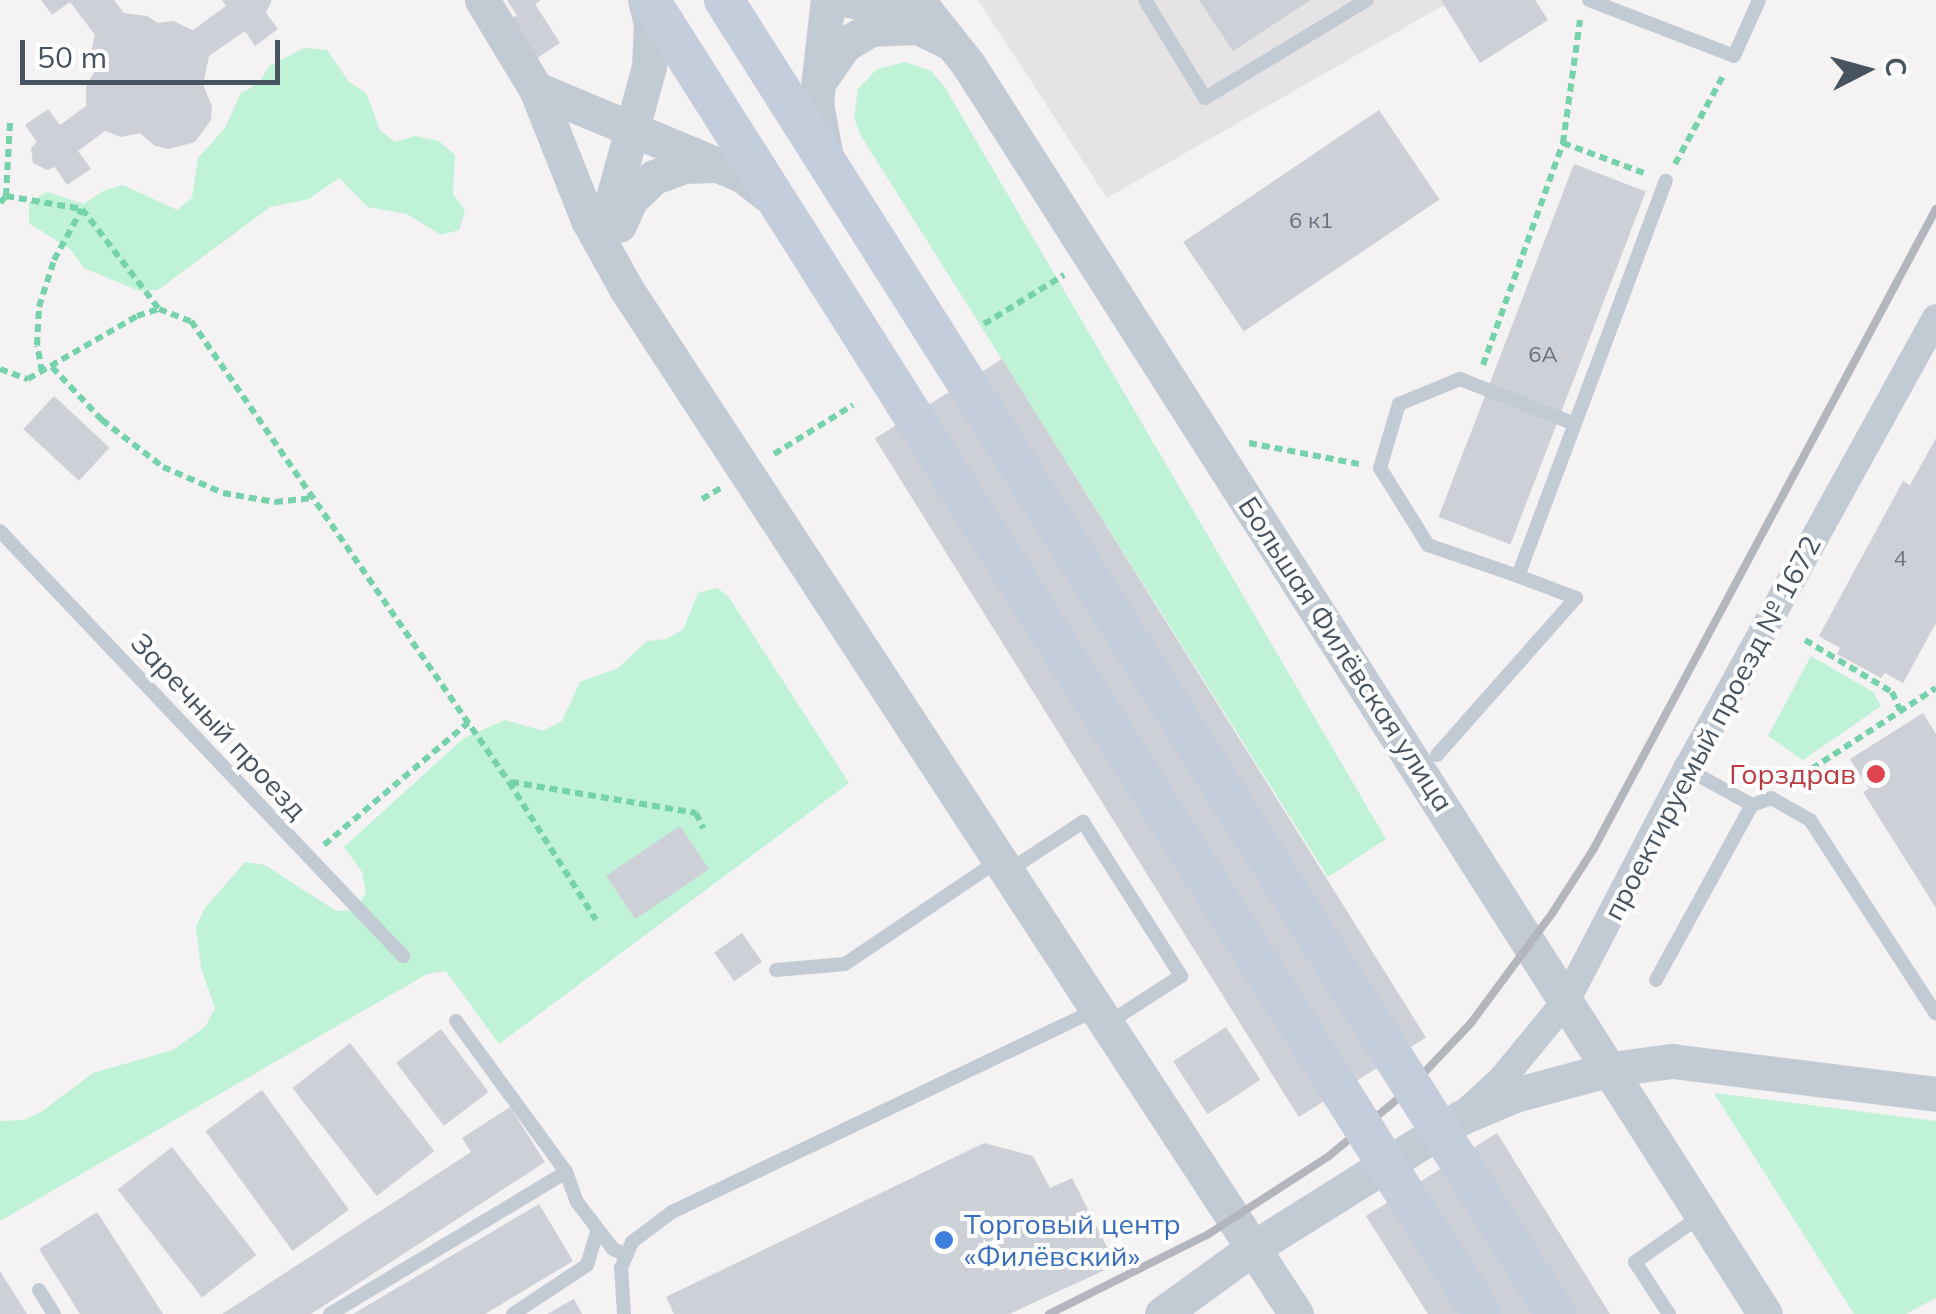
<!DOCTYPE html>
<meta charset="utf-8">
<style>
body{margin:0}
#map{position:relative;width:1936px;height:1314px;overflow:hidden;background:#f4f2f2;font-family:Mulish,sans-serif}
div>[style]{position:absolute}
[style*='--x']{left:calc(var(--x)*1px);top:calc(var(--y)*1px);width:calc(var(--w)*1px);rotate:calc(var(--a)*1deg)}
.education>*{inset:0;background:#e5e3e4}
.green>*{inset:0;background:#bff2d7}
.building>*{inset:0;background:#cdd0d6;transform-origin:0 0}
.path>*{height:6px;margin-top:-3px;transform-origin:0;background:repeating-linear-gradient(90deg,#75d2ab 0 8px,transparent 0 13px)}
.service>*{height:14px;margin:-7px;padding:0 7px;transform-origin:7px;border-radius:7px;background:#c2cbd4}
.minor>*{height:28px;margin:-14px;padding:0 14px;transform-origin:14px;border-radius:14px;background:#c2cbd4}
.tertiary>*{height:35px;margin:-17.5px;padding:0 17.5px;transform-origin:17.5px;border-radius:17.5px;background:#c2cbd4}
.secondary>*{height:40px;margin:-20px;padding:0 20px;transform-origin:20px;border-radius:20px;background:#c4cddb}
.rail>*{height:8px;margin:-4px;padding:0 4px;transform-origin:4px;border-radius:4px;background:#b3b6bc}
.secondary-bridge>*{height:40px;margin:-20px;padding:0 20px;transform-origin:20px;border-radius:20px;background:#c4cddb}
.dots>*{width:28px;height:28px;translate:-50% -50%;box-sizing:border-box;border:5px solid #fff;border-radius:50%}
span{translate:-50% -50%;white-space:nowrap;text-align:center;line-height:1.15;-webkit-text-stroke:8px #fff;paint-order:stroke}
.number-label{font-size:22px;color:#69727e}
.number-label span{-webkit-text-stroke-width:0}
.street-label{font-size:28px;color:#485360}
.health-label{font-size:28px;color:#be3a42}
.right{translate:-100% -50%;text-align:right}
.shop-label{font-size:28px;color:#366cbe}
.left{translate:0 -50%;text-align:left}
.north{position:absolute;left:1816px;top:20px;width:100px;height:100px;-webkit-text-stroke:8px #fff;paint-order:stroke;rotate:84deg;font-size:28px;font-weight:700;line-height:40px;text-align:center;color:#485360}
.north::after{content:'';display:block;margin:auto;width:35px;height:45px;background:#485360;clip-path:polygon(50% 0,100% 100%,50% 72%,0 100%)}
.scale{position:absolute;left:20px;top:40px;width:260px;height:45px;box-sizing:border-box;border:5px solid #485360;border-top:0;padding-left:12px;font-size:30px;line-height:35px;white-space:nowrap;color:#485360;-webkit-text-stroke:8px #fff;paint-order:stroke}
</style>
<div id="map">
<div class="education">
<i style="clip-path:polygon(978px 0,1441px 0,1444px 5px,1107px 198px)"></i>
</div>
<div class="green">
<i style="clip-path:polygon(304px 48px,327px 50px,349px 82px,366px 93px,380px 130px,395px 142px,415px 136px,439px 141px,455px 155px,453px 194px,465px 210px,459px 230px,441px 235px,407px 214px,368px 207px,339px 178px,309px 199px,270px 207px,158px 290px,139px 291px,84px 268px,70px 249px,29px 223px,29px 202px,47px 192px,84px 204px,103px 191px,123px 185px,177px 210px,192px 198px,198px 158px,225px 128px,241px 93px,259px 83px,269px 66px)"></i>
<i style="clip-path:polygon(905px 62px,931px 71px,944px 86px,1386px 839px,1328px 877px,861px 136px,854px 118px,858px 89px,877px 69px)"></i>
<i style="clip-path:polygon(717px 588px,728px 596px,849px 783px,499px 1044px,446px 971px,427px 974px,0 1221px,0 1121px,24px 1120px,41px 1112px,93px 1073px,173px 1050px,205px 1027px,215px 1008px,201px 968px,196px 927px,205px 908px,245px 862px,265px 865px,336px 911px,356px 910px,366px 892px,362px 872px,344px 847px,464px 738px,505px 720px,543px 731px,562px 721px,580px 682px,618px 668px,647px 641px,666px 639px,683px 630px,698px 593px)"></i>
<i style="clip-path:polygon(1811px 656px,1873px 692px,1881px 706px,1803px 760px,1768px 736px)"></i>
<i style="clip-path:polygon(1714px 1093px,1936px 1121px,1936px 1298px,1906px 1314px,1854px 1314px)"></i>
</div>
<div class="building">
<i style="clip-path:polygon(41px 0,114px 0,124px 13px,147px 16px,158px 23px,173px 21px,193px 30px,226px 6px,222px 0,272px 0,266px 13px,278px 29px,255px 46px,245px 31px,209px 56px,203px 85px,212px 106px,211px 120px,195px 142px,169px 149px,155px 146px,140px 133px,121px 137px,105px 131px,78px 151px,91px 169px,67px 185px,55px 167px,47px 170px,33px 163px,31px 148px,37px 142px,25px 125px,48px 109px,60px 125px,86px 106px,86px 86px,95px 71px,90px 56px,95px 35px,70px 2px,52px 15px)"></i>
<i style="clip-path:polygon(507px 0,541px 0,535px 4px,560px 43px,536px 59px,511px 19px,517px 15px)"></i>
<i style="clip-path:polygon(1199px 0,1311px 0,1233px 51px)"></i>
<i style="clip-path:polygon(1441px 0,1535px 0,1548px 20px,1480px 63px)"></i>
<i style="left:1379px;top:110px;width:108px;height:236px;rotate:56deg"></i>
<i style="left:1574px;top:164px;width:77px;height:378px;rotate:21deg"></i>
<i style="left:1002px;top:359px;width:800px;height:150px;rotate:58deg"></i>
<i style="left:54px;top:396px;width:76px;height:45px;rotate:43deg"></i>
<i style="clip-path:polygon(1936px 438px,1936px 623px,1903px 683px,1885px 673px,1881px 678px,1837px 654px,1840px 648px,1819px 636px,1903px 481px,1910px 485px)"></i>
<i style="clip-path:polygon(1923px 713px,1936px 734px,1936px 908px,1863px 792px,1869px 789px,1850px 759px)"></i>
<i style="left:680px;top:826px;width:52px;height:89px;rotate:56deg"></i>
<i style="left:742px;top:933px;width:35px;height:34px;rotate:55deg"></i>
<i style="left:1226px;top:1027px;width:63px;height:63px;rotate:57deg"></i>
<i style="left:441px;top:1029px;width:79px;height:56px;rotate:53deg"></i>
<i style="left:350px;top:1043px;width:137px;height:73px;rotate:52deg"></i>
<i style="left:262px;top:1090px;width:148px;height:70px;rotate:54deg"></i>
<i style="clip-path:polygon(510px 1107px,545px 1162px,311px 1314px,222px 1314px,471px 1152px,462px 1138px)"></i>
<i style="clip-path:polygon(1497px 1133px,1610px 1314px,1428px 1314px,1366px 1216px)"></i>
<i style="clip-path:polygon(984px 1143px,1033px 1156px,1050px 1188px,1072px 1178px,1116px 1265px,1009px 1314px,674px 1314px,666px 1297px)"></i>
<i style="left:172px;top:1147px;width:137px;height:69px;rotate:52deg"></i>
<i style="clip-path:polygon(539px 1204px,573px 1261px,485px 1314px,353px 1314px)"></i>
<i style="clip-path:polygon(97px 1212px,163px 1314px,80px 1314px,39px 1249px)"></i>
<i style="clip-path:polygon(0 1271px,27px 1314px,0 1314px)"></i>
<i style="clip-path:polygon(574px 1299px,582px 1314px,547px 1314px)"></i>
</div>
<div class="path">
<i style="--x:1563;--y:143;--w:124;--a:-82.1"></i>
<i style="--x:1675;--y:164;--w:102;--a:-61.4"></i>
<i style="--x:6;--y:196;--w:77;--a:9.7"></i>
<i style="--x:82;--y:209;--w:126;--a:52.4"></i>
<i style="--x:0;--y:203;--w:9;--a:-49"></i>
<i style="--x:6;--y:196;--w:74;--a:-86.9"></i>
<i style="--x:984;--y:324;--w:94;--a:-31.5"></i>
<i style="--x:1483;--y:365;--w:236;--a:-70.2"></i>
<i style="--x:1563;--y:143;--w:86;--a:20.3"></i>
<i style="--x:52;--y:367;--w:73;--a:46.7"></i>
<i style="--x:102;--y:420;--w:77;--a:37.6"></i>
<i style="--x:163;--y:467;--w:65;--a:23.4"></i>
<i style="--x:223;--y:493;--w:53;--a:9.8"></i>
<i style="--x:275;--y:502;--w:38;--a:-6"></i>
<i style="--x:0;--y:369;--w:30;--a:20"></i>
<i style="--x:28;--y:379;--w:126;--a:-30"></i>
<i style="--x:137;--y:316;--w:23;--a:-18"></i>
<i style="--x:159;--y:309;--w:34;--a:21"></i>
<i style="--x:191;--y:321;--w:560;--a:55.4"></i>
<i style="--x:509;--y:782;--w:163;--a:57.8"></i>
<i style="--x:42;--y:372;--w:27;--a:-100"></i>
<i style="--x:37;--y:345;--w:38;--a:-87"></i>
<i style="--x:39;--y:307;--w:49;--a:-72.3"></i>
<i style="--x:54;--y:260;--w:58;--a:-61.2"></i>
<i style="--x:1249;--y:443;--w:112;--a:10.8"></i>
<i style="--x:774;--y:454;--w:93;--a:-31.8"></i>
<i style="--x:702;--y:499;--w:22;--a:-30"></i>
<i style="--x:1805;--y:640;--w:101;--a:30.9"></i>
<i style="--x:1892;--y:692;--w:20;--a:66"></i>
<i style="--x:511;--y:782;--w:188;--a:9.5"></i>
<i style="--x:696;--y:813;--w:17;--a:65"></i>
<i style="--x:1790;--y:783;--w:174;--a:-33.1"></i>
<i style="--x:324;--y:845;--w:189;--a:-40.3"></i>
</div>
<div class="service">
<i style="--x:1145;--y:0;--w:115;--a:58.5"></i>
<i style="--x:1205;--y:98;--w:189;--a:-31.2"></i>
<i style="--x:1589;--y:0;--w:155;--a:21.1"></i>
<i style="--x:1734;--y:56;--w:61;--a:-65.9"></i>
<i style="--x:0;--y:531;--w:586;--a:46.52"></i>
<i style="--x:1518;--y:576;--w:95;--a:-161"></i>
<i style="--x:1428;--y:545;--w:91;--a:-121.9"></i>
<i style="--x:1380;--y:468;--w:67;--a:-73.5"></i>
<i style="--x:1399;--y:404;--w:66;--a:-22.3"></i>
<i style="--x:1460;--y:379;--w:123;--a:21.4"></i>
<i style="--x:1437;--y:755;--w:210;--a:-48.5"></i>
<i style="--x:1576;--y:598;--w:62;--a:-159.2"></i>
<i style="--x:1518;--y:576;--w:422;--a:-69.5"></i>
<i style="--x:1752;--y:805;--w:20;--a:-20"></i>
<i style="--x:1771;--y:798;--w:45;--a:29.4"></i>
<i style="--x:1810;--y:820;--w:231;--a:57"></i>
<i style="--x:1008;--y:871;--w:90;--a:-33.2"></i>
<i style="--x:1083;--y:822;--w:183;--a:57.5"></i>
<i style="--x:1181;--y:976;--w:87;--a:147.2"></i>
<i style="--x:776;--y:970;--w:69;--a:-5"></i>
<i style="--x:845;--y:964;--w:186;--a:-34"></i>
<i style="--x:1656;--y:980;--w:200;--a:-61.3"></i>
<i style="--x:1752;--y:805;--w:74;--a:-151"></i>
<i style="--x:456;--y:1021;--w:187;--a:53.9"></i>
<i style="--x:566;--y:1172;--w:32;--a:70"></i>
<i style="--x:577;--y:1202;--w:59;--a:52.5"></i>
<i style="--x:613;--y:1249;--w:15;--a:23"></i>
<i style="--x:39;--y:1290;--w:28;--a:58"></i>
<i style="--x:330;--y:1314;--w:275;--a:-31"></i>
<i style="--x:513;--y:1314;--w:89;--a:-33.5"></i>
<i style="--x:587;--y:1265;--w:37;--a:-73"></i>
<i style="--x:624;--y:1314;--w:46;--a:-93.7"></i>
<i style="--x:621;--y:1268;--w:28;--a:-67"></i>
<i style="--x:632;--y:1242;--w:50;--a:-36.9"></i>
<i style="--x:672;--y:1212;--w:471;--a:-25.5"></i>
<i style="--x:1669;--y:1314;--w:62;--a:-123.2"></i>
<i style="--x:1635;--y:1262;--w:82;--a:-35"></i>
</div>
<div class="minor">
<i style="--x:1468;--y:1110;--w:46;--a:-42.4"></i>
<i style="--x:1502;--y:1079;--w:101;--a:-50.6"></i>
<i style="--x:1566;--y:1001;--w:262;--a:-62.5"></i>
<i style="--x:1687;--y:769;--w:515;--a:-61.1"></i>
</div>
<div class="tertiary">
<i style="--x:482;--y:0;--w:104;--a:58.8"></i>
<i style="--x:536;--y:89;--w:141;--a:68.3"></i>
<i style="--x:588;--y:220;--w:80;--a:60.9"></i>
<i style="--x:627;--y:290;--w:1223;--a:56.84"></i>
<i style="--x:848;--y:0;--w:74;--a:10.1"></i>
<i style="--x:917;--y:0;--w:82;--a:51.4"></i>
<i style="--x:968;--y:64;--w:1482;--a:57.48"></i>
<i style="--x:822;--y:77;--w:39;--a:-55"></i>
<i style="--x:844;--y:45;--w:31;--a:-31"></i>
<i style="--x:871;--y:29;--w:47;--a:-2.4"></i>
<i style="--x:918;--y:27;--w:34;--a:26"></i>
<i style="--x:536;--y:89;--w:223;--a:22.7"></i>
<i style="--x:742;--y:175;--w:41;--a:38"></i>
<i style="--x:825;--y:152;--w:50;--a:-100.4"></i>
<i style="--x:816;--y:103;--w:104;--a:-83.4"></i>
<i style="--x:619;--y:225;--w:27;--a:-66"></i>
<i style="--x:630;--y:200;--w:33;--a:-44"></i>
<i style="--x:654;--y:177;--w:32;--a:-20"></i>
<i style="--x:684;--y:166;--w:30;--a:-2"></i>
<i style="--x:601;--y:242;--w:181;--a:-74.7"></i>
<i style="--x:649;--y:67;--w:42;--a:-87.3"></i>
<i style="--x:651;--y:25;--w:26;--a:-103"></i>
<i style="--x:1162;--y:1314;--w:112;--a:-36"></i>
<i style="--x:1253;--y:1248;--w:244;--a:-32.1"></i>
<i style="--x:1460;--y:1118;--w:60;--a:-22.7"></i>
<i style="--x:1515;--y:1095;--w:99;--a:-15.2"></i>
<i style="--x:1611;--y:1069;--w:62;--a:-7.5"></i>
<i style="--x:1672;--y:1061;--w:266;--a:7.1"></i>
</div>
<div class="secondary">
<i style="--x:650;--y:0;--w:1292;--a:57.68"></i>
<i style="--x:724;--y:0;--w:1252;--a:57.66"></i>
<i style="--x:1457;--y:1158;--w:185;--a:57.6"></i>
<i style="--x:1404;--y:1192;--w:145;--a:57.4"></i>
</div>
<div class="rail">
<i style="--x:1049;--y:1314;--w:177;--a:-26.6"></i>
<i style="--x:1207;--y:1235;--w:145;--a:-32.9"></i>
<i style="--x:1329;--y:1156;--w:99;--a:-39.7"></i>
<i style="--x:1405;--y:1093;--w:96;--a:-46.7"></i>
<i style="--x:1471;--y:1023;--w:138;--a:-53.5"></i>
<i style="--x:1553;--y:912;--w:74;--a:-57.2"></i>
<i style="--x:1593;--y:850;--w:727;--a:-61.85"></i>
</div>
<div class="secondary-bridge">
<i style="--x:1394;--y:1058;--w:118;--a:57.8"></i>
<i style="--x:1341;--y:1092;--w:118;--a:57.8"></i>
</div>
<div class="dots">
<i style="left:1876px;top:774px;background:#e0444e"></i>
<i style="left:944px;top:1240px;background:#3f7fe0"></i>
</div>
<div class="number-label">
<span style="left:1311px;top:221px">6 к1</span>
<span style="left:1543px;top:355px">6А</span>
<span style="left:1900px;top:559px">4</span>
</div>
<div class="street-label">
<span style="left:1346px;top:654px;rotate:57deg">Большая Филёвская улица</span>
<span style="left:219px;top:726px;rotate:47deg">Заречный проезд</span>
<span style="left:1712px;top:728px;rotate:-62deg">проектируемый проезд № 1672</span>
</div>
<div class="health-label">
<span class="right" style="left:1856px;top:774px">Горздрав</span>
</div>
<div class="shop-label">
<span class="left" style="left:964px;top:1240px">Торговый центр<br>«Филёвский»</span>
</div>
<div class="north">С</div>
<div class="scale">50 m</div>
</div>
